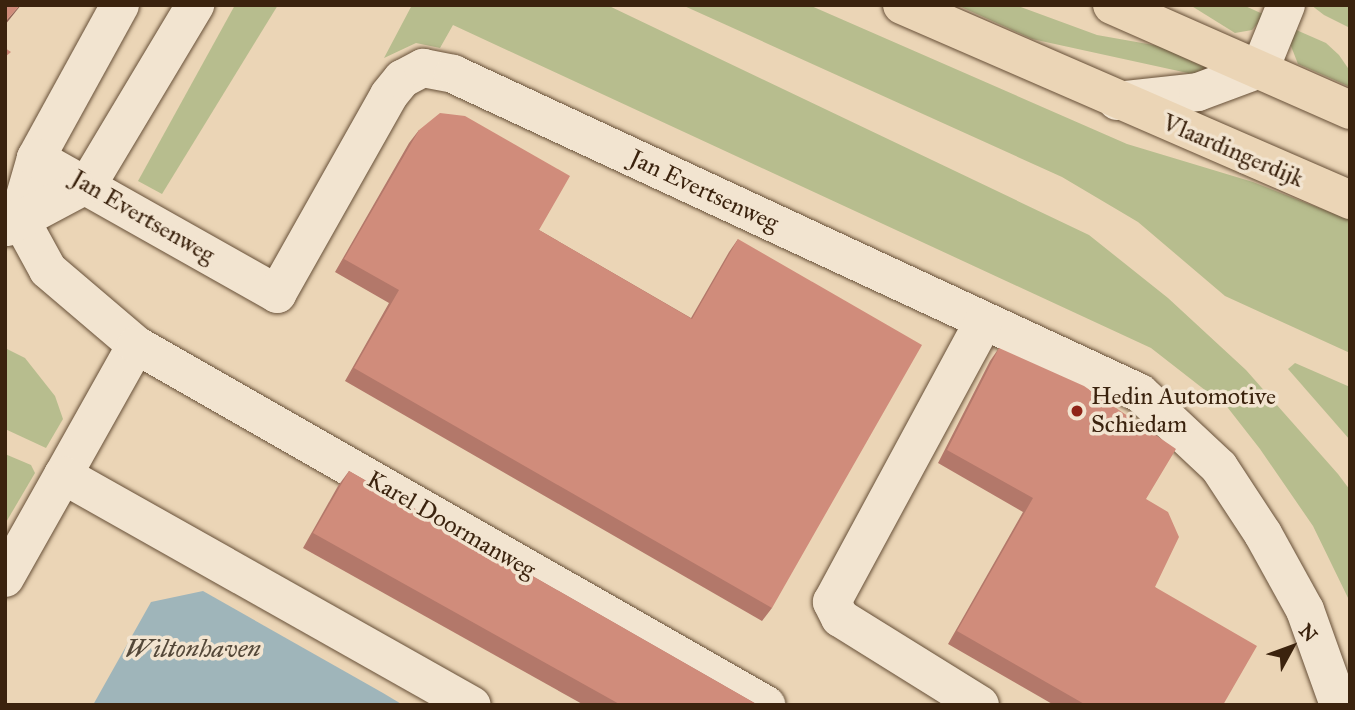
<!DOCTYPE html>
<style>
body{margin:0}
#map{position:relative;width:1355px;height:710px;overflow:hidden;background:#ebd5b6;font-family:"IM FELL Great Primer",serif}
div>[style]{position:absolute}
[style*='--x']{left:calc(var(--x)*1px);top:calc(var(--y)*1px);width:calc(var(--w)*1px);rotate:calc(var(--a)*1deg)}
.green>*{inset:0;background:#b7bd8e}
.water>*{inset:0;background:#9fb5ba}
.roads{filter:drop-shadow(0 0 2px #675038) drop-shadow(0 0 2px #675038)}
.minor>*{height:38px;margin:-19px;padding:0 19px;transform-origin:19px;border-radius:19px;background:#f2e4d0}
.major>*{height:38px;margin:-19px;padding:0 19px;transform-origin:19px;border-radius:19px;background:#ebd5b6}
.wall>*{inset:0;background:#b3786a}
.shaded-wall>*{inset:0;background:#926256}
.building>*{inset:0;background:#d08c7b}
.dots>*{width:19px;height:19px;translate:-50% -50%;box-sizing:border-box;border:4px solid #f2e4d0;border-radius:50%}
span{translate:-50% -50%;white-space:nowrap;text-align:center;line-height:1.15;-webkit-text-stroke:7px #f2e4d0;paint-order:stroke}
.street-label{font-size:24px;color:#3b230e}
.poi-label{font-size:24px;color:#3b230e}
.left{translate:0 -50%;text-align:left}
.water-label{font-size:26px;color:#544839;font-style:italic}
.frame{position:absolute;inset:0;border:7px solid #3b230e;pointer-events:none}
.north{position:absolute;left:1257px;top:612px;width:70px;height:70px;-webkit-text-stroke:5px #f2e4d0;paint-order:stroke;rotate:49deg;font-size:19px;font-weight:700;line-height:28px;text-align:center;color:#3b230e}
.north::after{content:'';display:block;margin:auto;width:24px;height:32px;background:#3b230e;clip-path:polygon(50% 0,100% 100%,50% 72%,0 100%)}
</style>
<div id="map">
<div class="green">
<i style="clip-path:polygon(235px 5px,278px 5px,162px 194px,138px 181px)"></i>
<i style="clip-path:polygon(412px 5px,607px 5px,1089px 235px,1168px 298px,1246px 370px,1338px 474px,1350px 490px,1350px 602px,1313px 526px,1260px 449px,1228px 408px,1151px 348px,453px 25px,440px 48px,416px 43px,384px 58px)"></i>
<i style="clip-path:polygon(682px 5px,809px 5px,1127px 144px,1253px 182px,1350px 220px,1350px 353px,1225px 296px,1138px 222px,1062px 177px)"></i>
<i style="clip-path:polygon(957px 5px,1015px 5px,1097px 35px,1159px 46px,1208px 69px,1206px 77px,1032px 39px)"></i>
<i style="clip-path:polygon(1190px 5px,1243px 5px,1265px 15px,1252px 30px,1235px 33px)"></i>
<i style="clip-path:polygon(1311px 5px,1350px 5px,1350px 28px,1324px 15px)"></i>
<i style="clip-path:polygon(1294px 29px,1326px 43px,1339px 55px,1350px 71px,1350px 87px,1298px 64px,1289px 41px)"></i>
<i style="clip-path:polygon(5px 348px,25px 358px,55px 396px,63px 419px,46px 448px,5px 429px)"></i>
<i style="clip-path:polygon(1295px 363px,1350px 387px,1350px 440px,1288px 369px)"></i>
<i style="clip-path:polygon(5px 454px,31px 465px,35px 473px,5px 524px)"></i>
</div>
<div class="water">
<i style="clip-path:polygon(203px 591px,383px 693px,403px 705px,93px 705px,151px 602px)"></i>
</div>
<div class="roads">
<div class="minor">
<i style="--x:120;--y:5;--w:175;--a:118.8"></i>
<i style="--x:36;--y:158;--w:61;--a:106.1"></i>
<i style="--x:19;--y:217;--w:60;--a:61.3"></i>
<i style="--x:48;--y:270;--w:116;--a:40.4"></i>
<i style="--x:136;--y:345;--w:149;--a:119.3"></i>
<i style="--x:63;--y:475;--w:469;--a:29.4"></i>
<i style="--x:1117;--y:101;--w:81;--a:-6.3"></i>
<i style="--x:1198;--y:92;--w:66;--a:-20.4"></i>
<i style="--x:1260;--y:69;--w:69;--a:-67.9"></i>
<i style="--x:36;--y:158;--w:277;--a:29.4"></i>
<i style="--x:277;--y:294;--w:228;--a:-60.6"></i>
<i style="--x:389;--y:95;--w:21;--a:-51"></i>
<i style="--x:402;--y:79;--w:24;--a:-28"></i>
<i style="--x:423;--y:68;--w:31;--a:11"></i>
<i style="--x:453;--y:74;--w:757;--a:24.91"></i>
<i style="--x:1140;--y:393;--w:108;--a:43.1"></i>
<i style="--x:1219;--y:467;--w:80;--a:56.7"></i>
<i style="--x:1263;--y:534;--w:87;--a:61.1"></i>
<i style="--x:1305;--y:610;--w:101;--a:70.3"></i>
<i style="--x:7;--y:227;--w:92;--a:-28"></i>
<i style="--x:88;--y:184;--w:209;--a:-59.1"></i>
<i style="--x:136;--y:345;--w:726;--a:29.74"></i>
<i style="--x:5;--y:578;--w:118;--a:-60.6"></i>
<i style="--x:980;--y:705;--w:165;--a:-148.1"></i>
<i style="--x:840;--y:618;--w:18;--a:-117"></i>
<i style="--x:832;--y:602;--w:319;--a:-61.6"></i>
</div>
<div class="major">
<i style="--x:902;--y:5;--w:489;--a:23.5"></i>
<i style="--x:1112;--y:5;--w:260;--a:23.8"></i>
</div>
</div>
<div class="wall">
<i style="clip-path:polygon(419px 130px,539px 230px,691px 318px,729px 252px,738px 239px,772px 608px,762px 621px,345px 381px,389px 303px,335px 272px,409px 143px)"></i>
<i style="clip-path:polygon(999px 348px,1146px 499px,1155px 587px,1223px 705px,1054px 705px,948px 644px,1023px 512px,938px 463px,990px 361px)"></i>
<i style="clip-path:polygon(349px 471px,758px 705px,584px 705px,303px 548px,338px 486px)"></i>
</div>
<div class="shaded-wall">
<i style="clip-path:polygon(20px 5px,21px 5px,5px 25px,5px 22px)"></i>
</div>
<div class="building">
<i style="clip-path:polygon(5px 5px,20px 5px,5px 22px)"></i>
<i style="clip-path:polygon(5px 48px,11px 52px,5px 57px)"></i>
<i style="clip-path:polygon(440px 113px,465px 116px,570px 176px,539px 230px,692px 319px,738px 239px,922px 345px,772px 608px,354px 368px,399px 290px,344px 259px,419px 130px)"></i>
<i style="clip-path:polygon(999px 348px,1084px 386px,1176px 449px,1146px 499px,1168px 512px,1179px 537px,1155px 587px,1257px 646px,1223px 705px,1086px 705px,957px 631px,1033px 498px,947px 450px)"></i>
<i style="clip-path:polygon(349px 471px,758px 705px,621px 705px,313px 533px)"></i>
</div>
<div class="dots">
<i style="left:1077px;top:411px;background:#8f2418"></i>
</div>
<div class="street-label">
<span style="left:1233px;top:151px;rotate:23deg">Vlaardingerdijk</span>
<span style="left:704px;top:191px;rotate:25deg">Jan Evertsenweg</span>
<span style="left:143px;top:217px;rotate:30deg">Jan Evertsenweg</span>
<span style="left:451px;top:525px;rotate:30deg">Karel Doormanweg</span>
</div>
<div class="poi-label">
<span class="left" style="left:1091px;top:411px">Hedin Automotive<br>Schiedam</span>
</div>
<div class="water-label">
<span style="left:193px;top:649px">Wiltonhaven</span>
</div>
<div class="frame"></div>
<div class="north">N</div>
</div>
